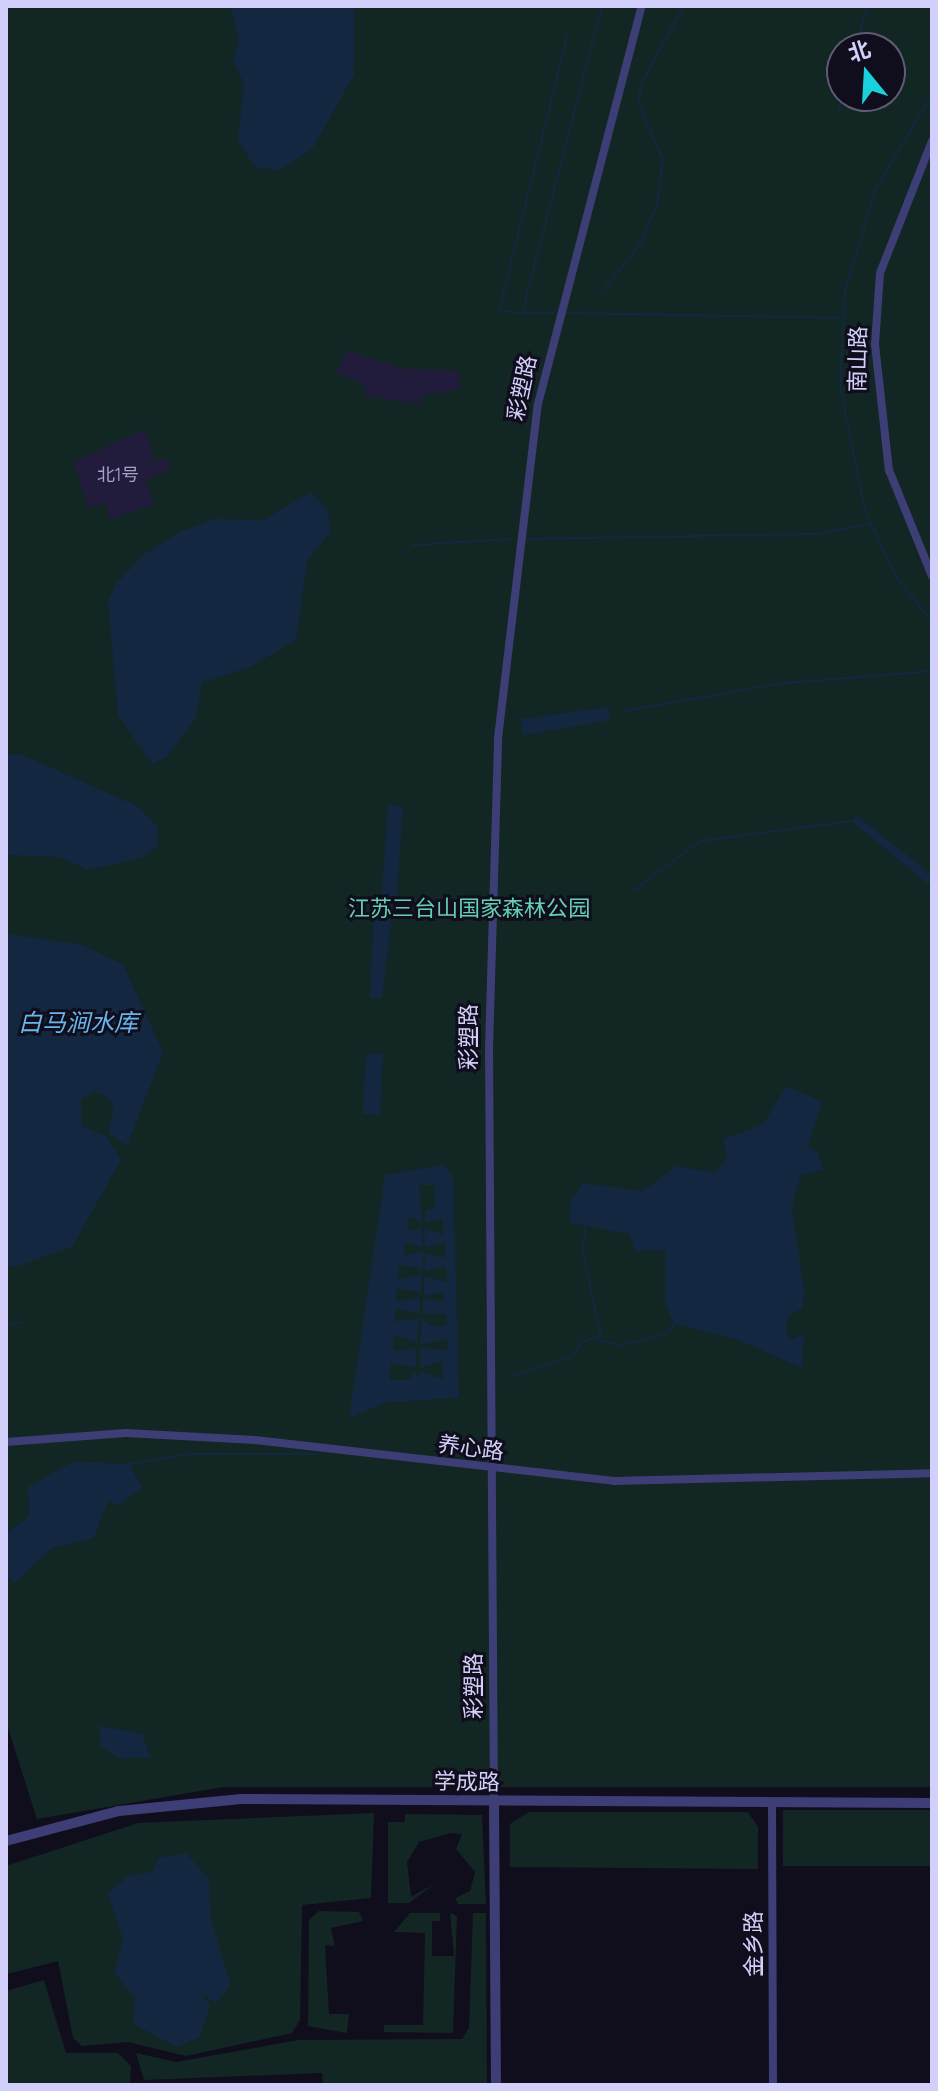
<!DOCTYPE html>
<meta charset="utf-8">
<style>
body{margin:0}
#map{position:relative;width:938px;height:2091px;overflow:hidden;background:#100e1c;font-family:Quicksand,"Noto Sans SC",sans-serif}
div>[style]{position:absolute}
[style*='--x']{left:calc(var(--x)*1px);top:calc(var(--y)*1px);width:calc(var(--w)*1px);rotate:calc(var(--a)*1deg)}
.green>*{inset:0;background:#122624;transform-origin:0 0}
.water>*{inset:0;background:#132741;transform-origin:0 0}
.stream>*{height:2px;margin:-1px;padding:0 1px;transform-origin:1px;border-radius:1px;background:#132741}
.building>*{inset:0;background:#211c3b}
.minor>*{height:8px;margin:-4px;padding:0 4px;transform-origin:4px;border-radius:4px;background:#3e3e76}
.tertiary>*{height:10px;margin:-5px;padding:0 5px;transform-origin:5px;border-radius:5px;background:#3e3e76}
span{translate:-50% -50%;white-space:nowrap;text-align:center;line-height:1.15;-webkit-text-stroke:6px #100e1c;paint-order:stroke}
.number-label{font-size:18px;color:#a6a2ca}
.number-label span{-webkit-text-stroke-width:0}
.street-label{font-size:22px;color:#d2cffa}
.park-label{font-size:22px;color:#64d0b1}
.water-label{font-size:24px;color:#68b6ee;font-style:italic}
.frame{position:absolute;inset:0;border:8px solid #d2cffa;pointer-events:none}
.north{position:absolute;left:826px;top:32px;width:80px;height:80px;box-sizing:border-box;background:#100e1c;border:2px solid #5e5b75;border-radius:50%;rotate:342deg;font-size:22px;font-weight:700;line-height:32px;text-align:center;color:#d2cffa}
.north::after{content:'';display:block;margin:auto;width:28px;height:36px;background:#19d1dc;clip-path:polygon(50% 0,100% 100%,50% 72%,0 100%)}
</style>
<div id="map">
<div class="green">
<i style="clip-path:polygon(evenodd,6px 6px,932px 6px,932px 1787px,223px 1787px,37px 1819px,6px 1722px,6px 6px,842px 48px,890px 48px,890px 96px,842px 96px,842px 48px)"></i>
<i style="left:783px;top:1810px;width:149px;height:56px"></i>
<i style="clip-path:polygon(529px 1812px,748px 1812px,758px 1827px,758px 1869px,510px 1867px,510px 1824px)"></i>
<i style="clip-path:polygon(374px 1813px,371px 1898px,302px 1905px,300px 2020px,292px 2033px,186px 2056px,128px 2042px,82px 2046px,73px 2038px,58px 1961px,7px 1974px,6px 1866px,138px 1823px)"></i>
<i style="clip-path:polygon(405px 1814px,482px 1815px,486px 1904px,458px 1904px,455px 1898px,470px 1891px,475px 1872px,456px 1849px,462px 1834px,451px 1833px,419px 1842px,407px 1862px,411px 1897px,434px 1884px,409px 1903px,388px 1903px,388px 1822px,405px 1822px)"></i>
<i style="clip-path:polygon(319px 1911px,359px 1912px,363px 1921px,331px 1928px,335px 1946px,325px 1945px,329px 2014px,349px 2014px,347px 2033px,308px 2026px,309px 1920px)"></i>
<i style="clip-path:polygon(410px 1913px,440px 1913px,440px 1921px,432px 1921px,432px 1956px,454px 1956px,450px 1913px,457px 1916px,453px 2033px,384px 2032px,384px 2025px,423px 2025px,425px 1933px,394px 1932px)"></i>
<i style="clip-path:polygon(473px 1913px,486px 1913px,487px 2085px,323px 2085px,322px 2073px,144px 2080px,136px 2053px,176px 2062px,299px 2040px,462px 2039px,469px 2028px)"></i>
<i style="clip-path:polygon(44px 1980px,66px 2053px,118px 2053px,131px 2066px,130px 2084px,6px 2085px,6px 1991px)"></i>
</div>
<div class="water">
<i style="clip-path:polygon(231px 6px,354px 6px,354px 75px,312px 149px,279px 170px,255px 167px,238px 141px,244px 84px,233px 60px,239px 40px)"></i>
<i style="clip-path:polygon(311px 492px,328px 511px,330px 532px,307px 561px,296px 640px,252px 666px,202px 683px,196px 717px,167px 757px,152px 764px,118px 715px,108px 601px,116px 584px,144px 554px,180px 532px,215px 519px,264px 520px)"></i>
<i style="clip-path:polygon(609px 707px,610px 720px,523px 735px,521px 719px)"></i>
<i style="clip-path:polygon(21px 754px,139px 807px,158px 827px,157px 847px,141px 858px,88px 870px,60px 857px,6px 855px,6px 755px)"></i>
<i style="left:388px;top:805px;width:15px;height:92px;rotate:4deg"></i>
<i style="clip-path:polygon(858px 816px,932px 875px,932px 887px,851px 821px)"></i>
<i style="clip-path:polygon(374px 904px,393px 905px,382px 998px,370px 998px)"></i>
<i style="clip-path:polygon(6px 934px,83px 945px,123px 965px,163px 1052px,127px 1146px,108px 1133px,114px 1108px,107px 1096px,95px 1092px,81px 1099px,82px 1126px,106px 1136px,121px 1160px,72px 1247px,15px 1267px,6px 1266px)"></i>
<i style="left:366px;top:1053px;width:17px;height:61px;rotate:3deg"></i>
<i style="clip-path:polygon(787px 1086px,822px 1102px,808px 1147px,818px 1152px,824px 1170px,800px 1175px,792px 1209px,804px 1289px,803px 1308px,788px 1316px,786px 1331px,791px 1340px,804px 1334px,802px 1368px,736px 1339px,674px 1324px,665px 1304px,665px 1250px,635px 1251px,629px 1234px,570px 1223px,570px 1202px,583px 1183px,642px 1191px,677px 1166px,715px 1173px,727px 1157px,723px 1139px,762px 1125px)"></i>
<i style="clip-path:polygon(evenodd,444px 1165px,453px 1178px,459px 1398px,388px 1402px,349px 1418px,385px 1175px,444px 1165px,419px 1185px,434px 1185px,435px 1208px,425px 1210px,425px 1223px,443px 1218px,443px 1235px,424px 1227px,425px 1248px,445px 1242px,445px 1258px,425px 1253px,425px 1271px,446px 1267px,447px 1282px,424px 1276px,424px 1296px,443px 1292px,444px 1302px,423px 1298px,423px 1314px,446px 1314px,447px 1325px,430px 1326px,422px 1318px,420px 1344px,448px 1339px,447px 1350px,420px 1348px,420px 1368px,442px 1361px,443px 1379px,419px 1372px,419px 1381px,415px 1372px,409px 1380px,390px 1380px,391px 1363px,416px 1368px,416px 1348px,393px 1351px,394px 1335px,417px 1343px,419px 1318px,395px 1322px,396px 1309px,419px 1313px,420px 1298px,396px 1302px,397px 1288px,421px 1293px,422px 1274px,398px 1280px,399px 1264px,423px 1270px,423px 1251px,404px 1255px,405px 1243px,423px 1247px,422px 1227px,408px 1231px,409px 1217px,422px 1223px,419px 1185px)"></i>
<i style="clip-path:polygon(72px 1462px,129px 1464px,142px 1488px,119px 1505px,108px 1501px,94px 1538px,52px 1548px,15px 1583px,6px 1574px,6px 1534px,29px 1516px,28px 1487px)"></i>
<i style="clip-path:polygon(99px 1726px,143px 1734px,150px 1758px,118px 1758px,101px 1746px)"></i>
<i style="clip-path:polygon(186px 1853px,209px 1879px,211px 1921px,231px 1984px,217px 2003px,201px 1994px,210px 2005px,200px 2037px,177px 2047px,133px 2024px,135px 1998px,114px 1972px,123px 1940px,108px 1894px,128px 1876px,152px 1872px,159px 1858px)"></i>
</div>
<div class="stream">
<i style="--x:567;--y:37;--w:282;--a:103.9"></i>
<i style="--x:499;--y:311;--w:23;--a:5"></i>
<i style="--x:522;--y:313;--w:317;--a:-75.4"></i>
<i style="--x:856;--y:48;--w:43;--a:-75.3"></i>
<i style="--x:932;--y:94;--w:110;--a:120.5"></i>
<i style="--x:876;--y:189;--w:107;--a:106.9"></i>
<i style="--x:845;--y:291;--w:96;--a:93"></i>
<i style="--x:840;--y:387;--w:126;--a:78.6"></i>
<i style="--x:865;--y:511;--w:74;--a:64.5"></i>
<i style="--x:897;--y:578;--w:56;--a:51.5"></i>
<i style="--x:839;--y:109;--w:14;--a:-73"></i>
<i style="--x:601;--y:294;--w:65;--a:-51.9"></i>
<i style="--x:641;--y:243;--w:41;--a:-67.2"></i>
<i style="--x:657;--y:205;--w:45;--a:-82.4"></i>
<i style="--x:663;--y:160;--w:63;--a:-113.3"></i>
<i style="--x:638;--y:102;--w:20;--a:-79"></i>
<i style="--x:642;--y:82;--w:87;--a:-61.1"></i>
<i style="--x:523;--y:313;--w:30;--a:0"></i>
<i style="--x:566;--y:313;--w:275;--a:1"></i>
<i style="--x:525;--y:539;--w:293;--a:-1"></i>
<i style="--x:818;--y:534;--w:53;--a:-10.9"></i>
<i style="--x:413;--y:545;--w:97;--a:-3.5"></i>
<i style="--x:401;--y:552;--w:2;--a:-27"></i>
<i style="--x:623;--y:711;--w:163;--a:-9.9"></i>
<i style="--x:784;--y:683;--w:148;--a:-4.6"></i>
<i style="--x:633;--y:891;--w:84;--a:-36.7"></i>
<i style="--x:700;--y:841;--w:152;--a:-7.5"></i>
<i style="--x:6;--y:1325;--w:16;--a:-11"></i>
<i style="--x:597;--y:1339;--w:24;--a:17"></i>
<i style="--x:620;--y:1346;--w:50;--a:-15.2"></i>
<i style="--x:668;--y:1333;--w:11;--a:-56"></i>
<i style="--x:509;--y:1377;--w:65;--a:-17.9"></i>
<i style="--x:571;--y:1357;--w:19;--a:-54"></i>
<i style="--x:582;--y:1342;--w:20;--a:-18"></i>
<i style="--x:601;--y:1336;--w:84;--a:-102.4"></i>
<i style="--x:583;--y:1254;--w:30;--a:-86"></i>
<i style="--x:129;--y:1464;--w:63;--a:-9.2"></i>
<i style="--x:191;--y:1454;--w:126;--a:0"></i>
</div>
<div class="building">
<i style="clip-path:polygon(347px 351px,406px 369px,458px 371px,460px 389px,421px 396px,420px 404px,364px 395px,366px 386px,336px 373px)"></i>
<i style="clip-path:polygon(145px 429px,155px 462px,167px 458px,170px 469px,146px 480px,154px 505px,110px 519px,105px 503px,88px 508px,74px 462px)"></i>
</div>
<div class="minor">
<i style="--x:932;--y:141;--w:142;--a:111.5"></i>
<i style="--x:880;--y:273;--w:71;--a:94"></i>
<i style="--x:875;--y:344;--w:127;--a:83.7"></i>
<i style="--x:889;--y:470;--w:114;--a:67.9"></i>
<i style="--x:6;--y:1442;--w:120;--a:-4.3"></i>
<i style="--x:126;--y:1433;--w:129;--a:3.1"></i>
<i style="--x:255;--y:1440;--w:361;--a:6.5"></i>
<i style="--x:614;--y:1481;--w:318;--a:-1.4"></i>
<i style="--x:494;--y:1802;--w:754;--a:-90.38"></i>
<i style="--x:489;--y:1048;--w:310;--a:-88.3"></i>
<i style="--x:498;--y:738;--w:336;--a:-83.2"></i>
<i style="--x:538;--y:404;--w:411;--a:-75.4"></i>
<i style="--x:772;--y:1803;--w:282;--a:89.8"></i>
</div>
<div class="tertiary">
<i style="--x:494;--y:1802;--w:283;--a:89.6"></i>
<i style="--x:6;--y:1841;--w:117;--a:-14.9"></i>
<i style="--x:119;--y:1811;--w:123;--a:-5.6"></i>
<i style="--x:241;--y:1799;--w:691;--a:0.33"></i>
</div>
<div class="number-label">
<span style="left:118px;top:475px">北1号</span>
</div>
<div class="street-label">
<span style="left:858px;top:359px;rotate:-89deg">南山路</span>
<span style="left:522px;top:388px;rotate:-78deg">彩塑路</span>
<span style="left:469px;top:1037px;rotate:-90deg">彩塑路</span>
<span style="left:471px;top:1448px;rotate:7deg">养心路</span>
<span style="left:474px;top:1686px;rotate:-90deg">彩塑路</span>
<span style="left:467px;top:1782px;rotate:1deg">学成路</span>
<span style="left:754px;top:1944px;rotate:-90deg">金乡路</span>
</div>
<div class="park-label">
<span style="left:469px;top:909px">江苏三台山国家森林公园</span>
</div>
<div class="water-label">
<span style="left:78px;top:1023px">白马涧水库</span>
</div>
<div class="frame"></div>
<div class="north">北</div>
</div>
